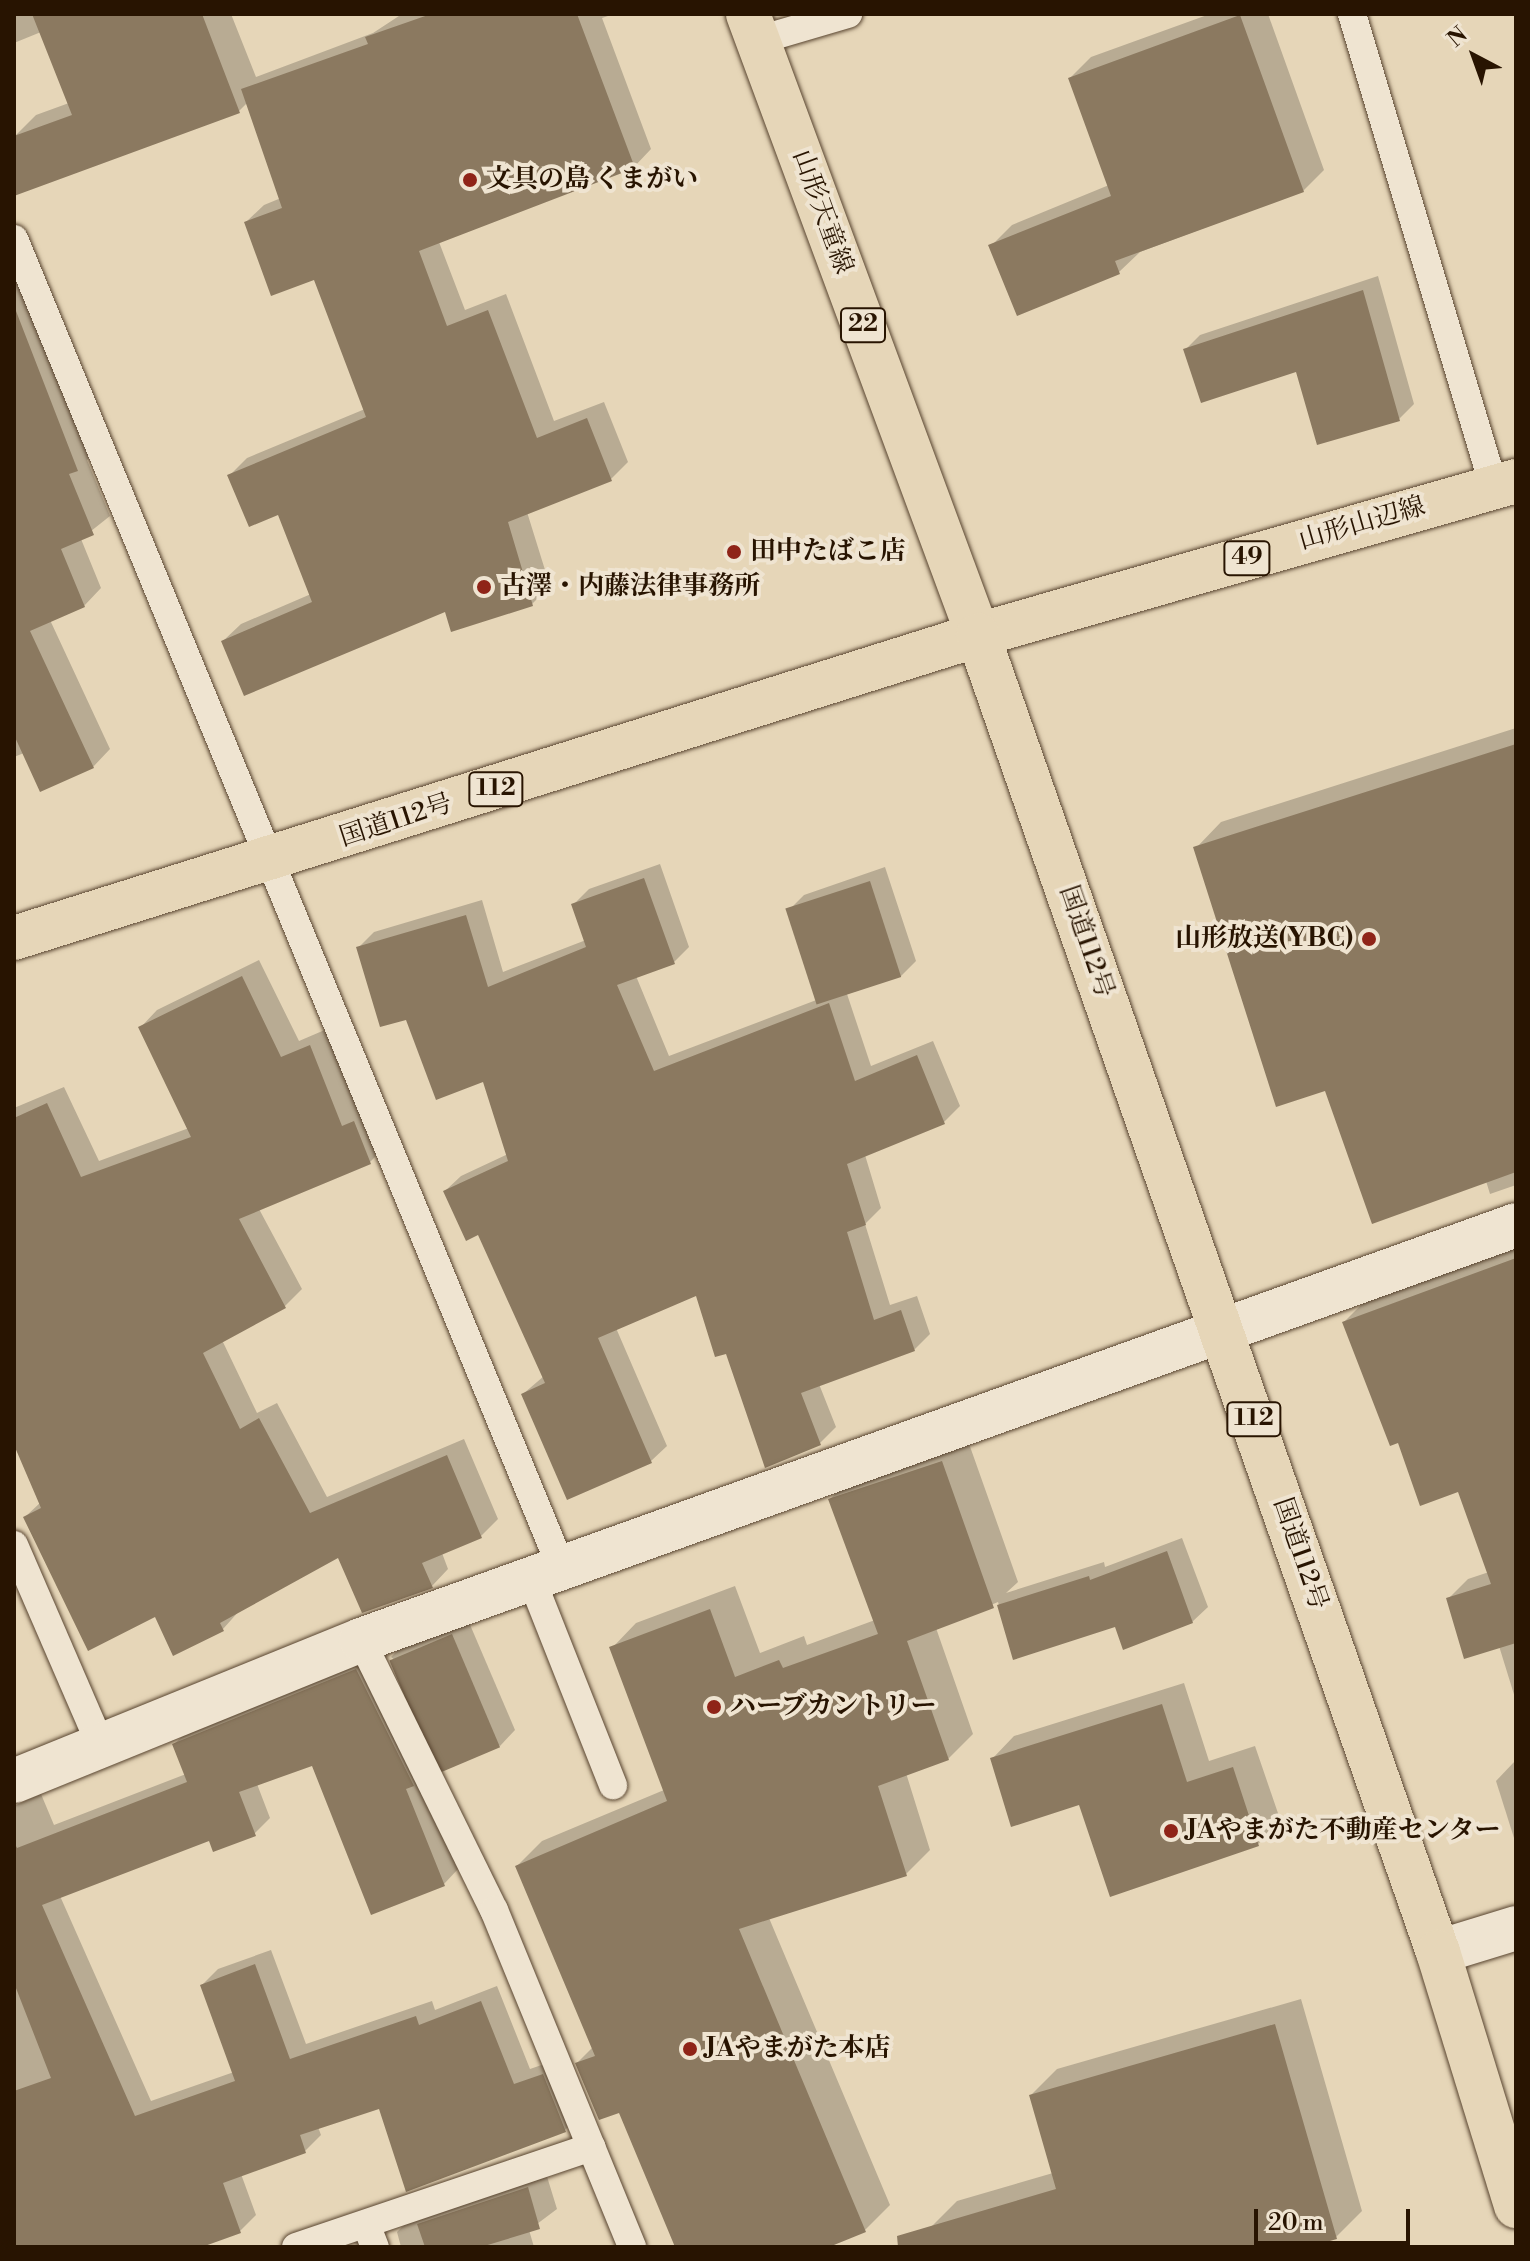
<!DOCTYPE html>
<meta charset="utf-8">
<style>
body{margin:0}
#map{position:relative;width:1530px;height:2261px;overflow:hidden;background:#e6d6b8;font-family:"Libre Bodoni","Noto Serif JP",serif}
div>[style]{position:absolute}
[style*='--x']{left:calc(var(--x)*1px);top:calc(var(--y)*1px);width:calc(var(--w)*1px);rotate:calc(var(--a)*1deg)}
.shadow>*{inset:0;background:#0003}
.building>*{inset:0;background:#8b7960;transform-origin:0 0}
.roads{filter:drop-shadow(0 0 2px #58442f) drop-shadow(0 0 2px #58442f)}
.lane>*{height:28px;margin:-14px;padding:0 14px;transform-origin:14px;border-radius:14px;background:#efe4d1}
.street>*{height:44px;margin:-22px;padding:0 22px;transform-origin:22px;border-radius:22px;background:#efe4d1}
.primary>*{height:44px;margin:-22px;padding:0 22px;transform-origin:22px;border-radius:22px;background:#e6d6b8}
.highway>*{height:44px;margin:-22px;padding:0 22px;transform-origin:22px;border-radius:22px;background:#e6d6b8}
.dots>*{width:22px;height:22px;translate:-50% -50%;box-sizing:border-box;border:4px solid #efe4d1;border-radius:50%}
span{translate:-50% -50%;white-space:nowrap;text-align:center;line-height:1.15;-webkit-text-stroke:8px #efe4d1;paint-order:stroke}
.shield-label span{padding:2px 6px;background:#efe4d1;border:2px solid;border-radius:6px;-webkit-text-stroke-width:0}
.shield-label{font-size:24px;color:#281401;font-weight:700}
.poi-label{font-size:26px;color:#281401;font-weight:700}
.left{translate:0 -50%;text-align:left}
.right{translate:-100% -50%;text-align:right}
.street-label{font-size:26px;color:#281401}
.frame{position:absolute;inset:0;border:16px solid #281401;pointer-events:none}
.north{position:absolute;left:1434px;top:16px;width:80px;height:80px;-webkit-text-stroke:6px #efe4d1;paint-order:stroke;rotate:319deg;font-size:22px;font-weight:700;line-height:32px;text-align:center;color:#281401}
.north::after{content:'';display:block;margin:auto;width:28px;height:36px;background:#281401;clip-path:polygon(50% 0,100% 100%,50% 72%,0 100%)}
.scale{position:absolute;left:1254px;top:2209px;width:156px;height:36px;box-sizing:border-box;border:4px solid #281401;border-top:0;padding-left:10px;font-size:24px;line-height:28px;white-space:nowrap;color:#281401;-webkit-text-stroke:6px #efe4d1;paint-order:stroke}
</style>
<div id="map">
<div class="shadow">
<i style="clip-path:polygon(14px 14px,231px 14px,256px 77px,373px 33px,402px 14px,614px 14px,602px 18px,651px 149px,634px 167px,439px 242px,465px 310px,506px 294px,554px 421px,604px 402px,628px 462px,611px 479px,527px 512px,550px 586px,532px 604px,446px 609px,223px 641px,241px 624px,311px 594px,279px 513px,230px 475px,247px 458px,365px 409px,315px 277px,246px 222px,264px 205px,281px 198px,248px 102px,239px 111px,14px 137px,36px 115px,69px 103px,41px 32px,14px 43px)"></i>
<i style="clip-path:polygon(1210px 14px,1268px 14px,1324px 170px,1303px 191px,1140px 252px,1119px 272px,991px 246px,1012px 225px,1109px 185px,1070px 78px,1091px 57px)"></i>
<i style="clip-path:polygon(14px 273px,95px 452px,87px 460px,110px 516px,81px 539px,101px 588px,84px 606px,50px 620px,110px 749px,93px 767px,24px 753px,14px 757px)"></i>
<i style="clip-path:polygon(1378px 276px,1414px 404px,1399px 419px,1298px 369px,1185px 350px,1200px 335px)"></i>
<i style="clip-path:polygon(1516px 728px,1516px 1185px,1490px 1194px,1486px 1181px,1327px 1089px,1196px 848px,1221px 822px)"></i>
<i style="clip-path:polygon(660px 864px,689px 947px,674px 962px,636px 976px,669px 1056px,819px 999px,789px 910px,804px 895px,885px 867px,916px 961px,901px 976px,847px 994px,871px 1066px,933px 1041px,960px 1106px,944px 1122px,865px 1155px,881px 1208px,865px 1224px,890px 1305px,917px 1296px,930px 1334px,914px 1350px,819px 1384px,836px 1427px,820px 1443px,727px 1351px,697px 1294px,616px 1328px,667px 1446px,651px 1461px,568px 1498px,523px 1394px,544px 1376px,479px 1233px,445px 1191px,461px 1176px,508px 1154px,484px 1079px,407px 1017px,358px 948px,374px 932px,482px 900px,503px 972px,586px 940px,573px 905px,589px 889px)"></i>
<i style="clip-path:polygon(259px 960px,299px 1041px,327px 1029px,387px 1145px,370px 1162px,259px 1209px,302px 1289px,285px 1306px,222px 1340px,257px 1413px,277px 1403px,327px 1497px,464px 1439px,498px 1519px,481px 1536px,442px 1553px,448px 1569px,432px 1586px,339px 1555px,240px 1610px,223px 1629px,156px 1614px,25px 1517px,41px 1502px,14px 1440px,14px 1108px,64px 1087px,99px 1161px,189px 1128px,140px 1028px,157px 1010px)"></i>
<i style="clip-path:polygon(1516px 1247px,1516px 1701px,1499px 1646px,1448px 1599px,1468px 1579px,1489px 1572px,1459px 1490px,1400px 1440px,1344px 1322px,1364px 1302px)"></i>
<i style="clip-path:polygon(967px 1438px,1018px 1582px,1006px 1593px,1104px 1562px,1105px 1567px,1182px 1538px,1208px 1607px,1192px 1622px,1116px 1625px,1015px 1657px,998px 1602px,936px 1628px,973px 1734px,948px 1759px,906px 1773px,930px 1850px,906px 1874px,769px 1918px,890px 2205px,865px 2230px,824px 2247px,677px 2247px,620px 2111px,577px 2063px,593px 2047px,517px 1866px,542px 1841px,664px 1790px,612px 1648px,636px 1623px,735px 1586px,760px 1653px,804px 1636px,807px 1645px,875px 1620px,830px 1499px,855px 1475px)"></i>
<i style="clip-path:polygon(468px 1620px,515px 1730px,500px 1746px,391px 1657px,406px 1642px)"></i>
<i style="clip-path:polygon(372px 1654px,459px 1868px,444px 1884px,313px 1763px,257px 1784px,270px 1818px,254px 1834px,210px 1838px,60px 1896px,151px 2101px,234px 2072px,202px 1985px,218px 1969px,271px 1950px,306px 2044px,432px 2001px,435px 2010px,497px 1986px,530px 2069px,559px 2059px,581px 2114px,565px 2130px,408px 2189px,380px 2107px,318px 2127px,321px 2135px,305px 2151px,241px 2174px,256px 2215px,240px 2231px,196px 2247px,14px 2247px,14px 1806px,41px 1794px,54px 1825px,186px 1774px,174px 1744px,190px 1729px)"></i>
<i style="clip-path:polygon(1184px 1683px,1209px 1761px,1255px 1746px,1281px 1822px,1258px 1844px,992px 1759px,1014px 1736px)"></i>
<i style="clip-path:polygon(1515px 1761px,1516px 1837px,1514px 1838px,1496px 1781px)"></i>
<i style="clip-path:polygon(1301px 1999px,1362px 2211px,1336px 2237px,1301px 2247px,937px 2247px,931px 2227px,957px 2201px,1053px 2173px,1031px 2095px,1057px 2069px)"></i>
<i style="clip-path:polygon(545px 2170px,557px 2209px,529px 2230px,534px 2247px,401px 2247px,397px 2232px,415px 2214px)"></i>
</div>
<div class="building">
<i style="clip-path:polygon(32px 14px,202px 14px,240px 113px,14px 196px,14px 136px,72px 115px)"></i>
<i style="clip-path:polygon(431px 14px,577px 14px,635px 168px,419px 251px,447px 326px,488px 310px,537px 438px,587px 418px,612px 481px,508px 522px,533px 606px,451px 632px,445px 612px,244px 696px,221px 641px,312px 602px,278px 515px,249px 527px,227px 475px,366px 417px,314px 280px,271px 296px,244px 222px,282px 208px,241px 89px,368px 44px,365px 37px)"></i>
<i style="clip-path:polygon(1240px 15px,1304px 192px,1115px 261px,1120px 274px,1017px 316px,988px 245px,1111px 196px,1068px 78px)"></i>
<i style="clip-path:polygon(1363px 290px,1400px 421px,1317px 445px,1296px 372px,1201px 403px,1183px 349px)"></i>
<i style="clip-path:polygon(16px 311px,78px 471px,69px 474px,94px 535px,61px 549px,85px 607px,30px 631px,94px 768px,40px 792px,14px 735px)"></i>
<i style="clip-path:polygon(1516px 744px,1516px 1172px,1372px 1224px,1325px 1091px,1276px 1107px,1193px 847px)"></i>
<i style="clip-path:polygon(644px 878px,675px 964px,617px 985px,654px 1071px,829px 1003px,855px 1081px,917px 1055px,945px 1124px,847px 1164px,866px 1225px,847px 1232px,874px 1320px,901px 1310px,915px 1351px,801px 1393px,821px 1445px,765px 1468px,726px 1354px,715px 1357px,696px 1296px,598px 1338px,652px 1463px,567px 1500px,521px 1394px,545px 1383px,478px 1235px,466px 1241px,443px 1191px,508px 1161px,483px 1082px,436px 1100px,406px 1020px,380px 1027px,356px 947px,466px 915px,488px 987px,586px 947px,571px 904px)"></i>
<i style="left:870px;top:881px;width:101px;height:89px;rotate:72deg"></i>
<i style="clip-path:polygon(242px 976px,281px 1057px,310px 1045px,342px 1126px,354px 1121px,371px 1164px,239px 1219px,286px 1308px,203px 1353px,240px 1429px,259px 1418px,310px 1513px,447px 1455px,482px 1538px,422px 1563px,433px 1588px,362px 1613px,338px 1558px,220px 1623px,224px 1631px,173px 1656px,155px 1617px,88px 1651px,23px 1517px,41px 1508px,14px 1445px,14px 1118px,47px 1103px,81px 1177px,191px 1137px,138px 1027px)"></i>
<i style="clip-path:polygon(1516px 1258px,1516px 1643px,1464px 1659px,1446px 1598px,1491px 1584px,1458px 1492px,1420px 1506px,1398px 1443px,1390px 1446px,1342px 1322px)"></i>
<i style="clip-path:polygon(942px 1461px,994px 1608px,907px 1641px,949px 1760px,878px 1786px,907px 1876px,739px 1929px,866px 2232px,829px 2247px,675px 2247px,619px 2113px,599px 2120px,575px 2063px,595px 2056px,515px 1866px,667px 1801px,609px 1647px,710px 1609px,735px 1677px,779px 1660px,783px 1668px,878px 1634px,828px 1499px)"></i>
<i style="clip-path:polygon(1167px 1551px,1193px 1623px,1123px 1650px,1115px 1627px,1013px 1660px,997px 1605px,1089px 1576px,1090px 1580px)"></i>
<i style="left:452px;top:1634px;width:123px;height:68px;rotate:67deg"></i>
<i style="clip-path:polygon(356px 1669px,414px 1786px,406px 1789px,445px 1886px,371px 1915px,312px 1766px,239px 1792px,256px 1836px,213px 1852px,209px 1841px,42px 1905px,135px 2116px,235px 2081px,200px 1985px,255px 1964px,290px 2059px,416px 2016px,419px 2025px,481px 2001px,514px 2084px,543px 2074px,566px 2132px,406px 2192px,379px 2109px,300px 2135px,306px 2153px,223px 2183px,241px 2233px,202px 2247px,14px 2247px,14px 2091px,51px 2078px,14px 1983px,14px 1842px,17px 1848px,187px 1782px,172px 1744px)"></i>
<i style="clip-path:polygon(1162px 1704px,1187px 1782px,1233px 1767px,1259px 1846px,1110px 1897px,1079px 1805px,1011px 1827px,990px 1758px)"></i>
<i style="clip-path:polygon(1275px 2024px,1337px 2239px,1308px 2247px,898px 2247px,897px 2236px,1056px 2189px,1029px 2095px)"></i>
<i style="clip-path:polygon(528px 2187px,540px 2229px,481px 2247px,425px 2247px,417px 2224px)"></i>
</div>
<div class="roads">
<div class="lane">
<i style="--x:1352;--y:14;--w:493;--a:73.3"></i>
<i style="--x:759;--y:40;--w:93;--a:-16.3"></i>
<i style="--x:14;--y:239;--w:1436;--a:67.61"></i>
<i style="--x:14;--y:1545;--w:217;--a:66.6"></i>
<i style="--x:531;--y:1578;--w:223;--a:68.4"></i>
<i style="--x:361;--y:1640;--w:301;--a:63.8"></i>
<i style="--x:494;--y:1910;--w:364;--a:67.7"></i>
<i style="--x:366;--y:2224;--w:25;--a:69"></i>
<i style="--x:296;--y:2247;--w:312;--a:-18.7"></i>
</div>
<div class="street">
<i style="--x:14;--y:1781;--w:375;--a:-22.1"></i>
<i style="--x:361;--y:1640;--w:1227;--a:-19.76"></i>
<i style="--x:1438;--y:1952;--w:82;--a:-17.1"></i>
</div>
<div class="primary">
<i style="--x:748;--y:14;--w:662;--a:69.68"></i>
<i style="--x:978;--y:635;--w:560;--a:-15.97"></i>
</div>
<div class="highway">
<i style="--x:14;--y:938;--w:1010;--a:-17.45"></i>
<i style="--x:978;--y:635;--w:1395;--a:70.75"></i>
<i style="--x:1438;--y:1952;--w:266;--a:72.9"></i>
</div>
</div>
<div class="dots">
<i style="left:470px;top:180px;background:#8f2418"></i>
<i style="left:734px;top:552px;background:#8f2418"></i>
<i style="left:484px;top:587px;background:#8f2418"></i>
<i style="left:1369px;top:939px;background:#8f2418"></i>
<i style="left:714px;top:1707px;background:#8f2418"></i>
<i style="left:1171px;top:1831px;background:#8f2418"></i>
<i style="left:690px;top:2049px;background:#8f2418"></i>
</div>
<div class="shield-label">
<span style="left:863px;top:325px">22</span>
<span style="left:1247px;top:558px">49</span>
<span style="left:496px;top:789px">112</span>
<span style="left:1254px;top:1419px">112</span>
</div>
<div class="poi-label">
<span class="left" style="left:486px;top:180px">文具の島 くまがい</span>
<span class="left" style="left:750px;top:552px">田中たばこ店</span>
<span class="left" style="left:500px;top:587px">古澤・内藤法律事務所</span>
<span class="right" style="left:1353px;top:939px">山形放送(YBC)</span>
<span class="left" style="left:730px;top:1707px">ハーブカントリー</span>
<span class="left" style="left:1187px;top:1831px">JAやまがた不動産センター</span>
<span class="left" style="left:706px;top:2049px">JAやまがた本店</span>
</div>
<div class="street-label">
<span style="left:822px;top:212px;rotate:70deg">山形天童線</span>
<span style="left:1362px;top:524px;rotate:-16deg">山形山辺線</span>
<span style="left:396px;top:821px;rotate:-18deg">国道112号</span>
<span style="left:1086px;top:942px;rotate:71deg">国道112号</span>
<span style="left:1300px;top:1554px;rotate:71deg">国道112号</span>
</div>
<div class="frame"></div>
<div class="north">N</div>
<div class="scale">20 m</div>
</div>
